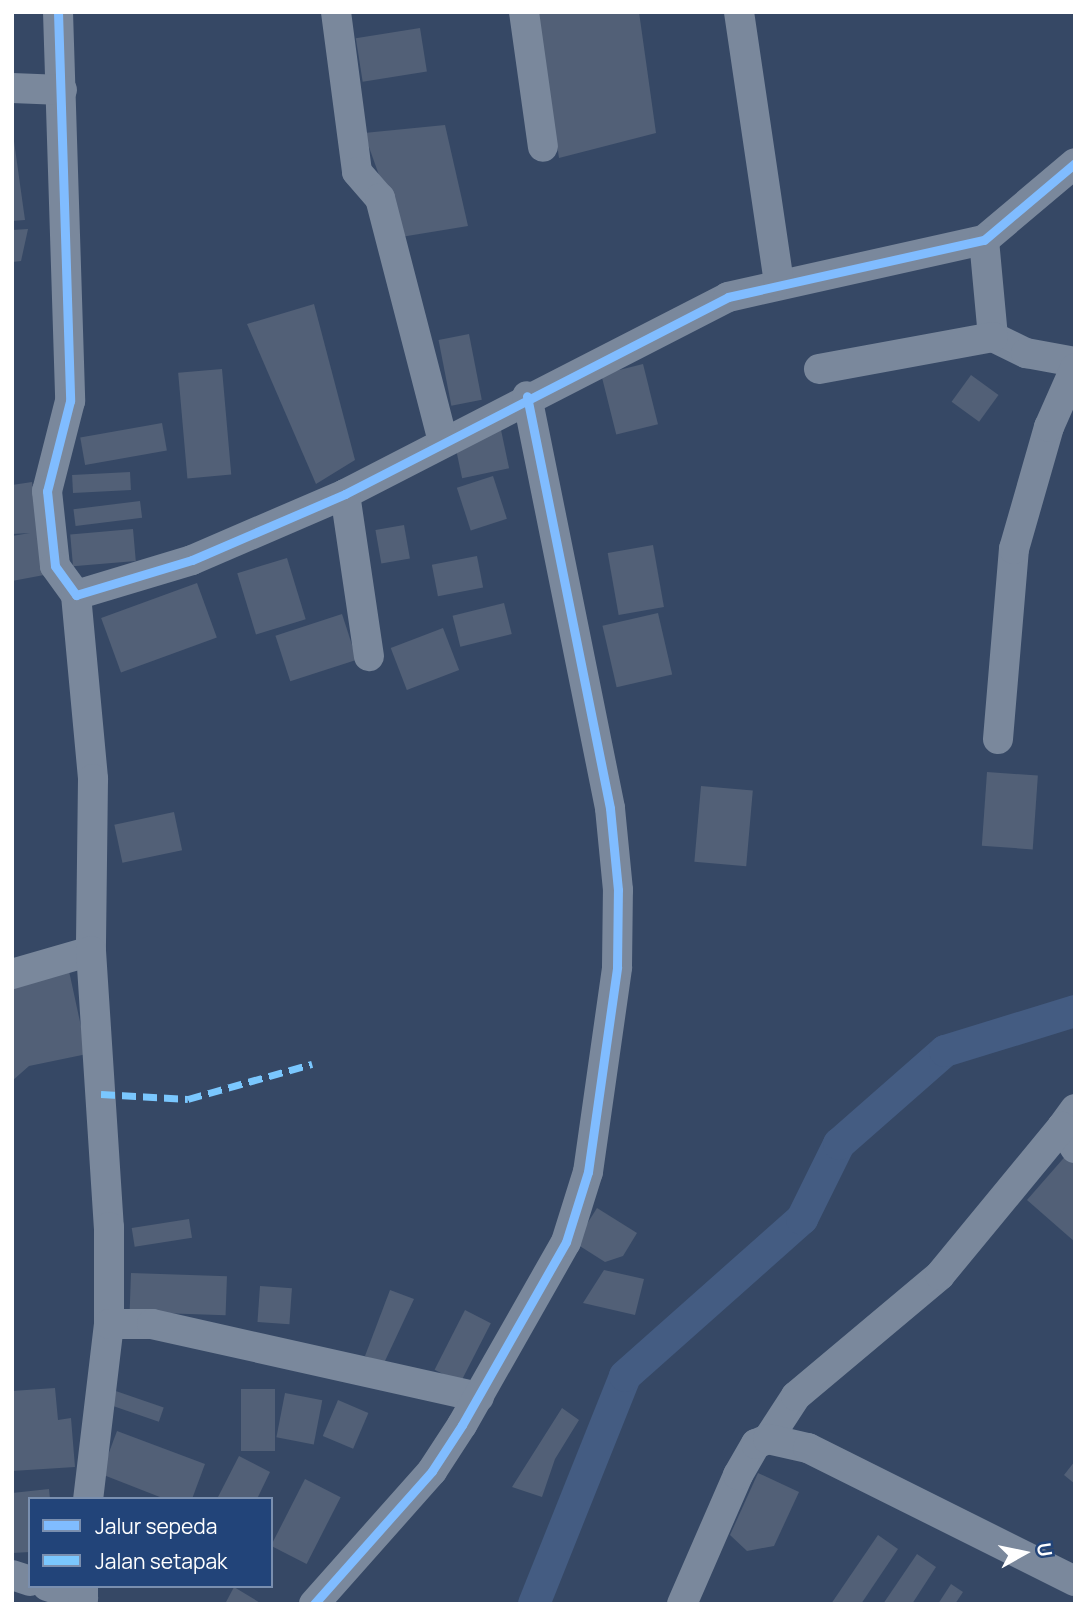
<!DOCTYPE html>
<style>
body{margin:0}
#map{position:relative;width:1087px;height:1616px;overflow:hidden;background:#364865;font-family:Manrope,sans-serif}
div>[style]{position:absolute}
[style*='--x']{left:calc(var(--x)*1px);top:calc(var(--y)*1px);width:calc(var(--w)*1px);rotate:calc(var(--a)*1deg)}
.canal>*{height:32px;margin:-16px;padding:0 16px;transform-origin:16px;border-radius:16px;background:#445c82}
.building>*{inset:0;background:#526077;transform-origin:0 0}
.street>*{height:30px;margin:-15px;padding:0 15px;transform-origin:15px;border-radius:15px;background:#7a889c}
.quiet>*{height:7px;margin-top:-3.5px;transform-origin:0;background:repeating-linear-gradient(90deg,#7ac7fe 0 14px,transparent 0 21px)}
.cycleway>*{height:9px;margin:-4.5px;padding:0 4.5px;transform-origin:4.5px;border-radius:4.5px;background:#80bcff}
span{translate:-50% -50%;white-space:nowrap;text-align:center;line-height:1.15;-webkit-text-stroke:5px #224479;paint-order:stroke}
.frame{position:absolute;inset:0;border:14px solid #fff;pointer-events:none}
.legend{position:absolute;left:28px;top:1497px;width:245px;height:91px;box-sizing:border-box;background:#224479;border:2px solid #7a8faf;margin:0;padding:9px 12px;list-style:none;font-size:21px;color:#fff}
.legend li{display:flex;align-items:center;gap:14px;height:35px}
.legend b{width:35px;border:2px solid #7a8faf}
.north{position:absolute;left:989px;top:1518px;width:70px;height:70px;-webkit-text-stroke:5px #224479;paint-order:stroke;rotate:81deg;font-size:19px;font-weight:700;line-height:28px;text-align:center;color:#fff}
.north::after{content:'';display:block;margin:auto;width:24px;height:32px;background:#fff;clip-path:polygon(50% 0,100% 100%,50% 72%,0 100%)}
</style>
<div id="map">
<div class="canal">
<i style="--x:534;--y:1604;--w:245;--a:-68.2"></i>
<i style="--x:625;--y:1376;--w:237;--a:-41.6"></i>
<i style="--x:802;--y:1219;--w:84;--a:-63.7"></i>
<i style="--x:839;--y:1144;--w:141;--a:-41.3"></i>
<i style="--x:945;--y:1051;--w:136;--a:-17.1"></i>
</div>
<div class="building">
<i style="clip-path:polygon(537px 12px,639px 12px,656px 133px,559px 158px)"></i>
<i style="left:420px;top:28px;width:44px;height:65px;rotate:81deg"></i>
<i style="clip-path:polygon(445px 125px,468px 226px,401px 237px,364px 133px)"></i>
<i style="clip-path:polygon(12px 127px,25px 220px,12px 221px)"></i>
<i style="clip-path:polygon(28px 229px,21px 261px,12px 262px,12px 230px)"></i>
<i style="clip-path:polygon(314px 304px,355px 460px,316px 484px,247px 324px)"></i>
<i style="left:469px;top:334px;width:67px;height:31px;rotate:79deg"></i>
<i style="left:643px;top:364px;width:62px;height:43px;rotate:76deg"></i>
<i style="left:222px;top:369px;width:106px;height:44px;rotate:85deg"></i>
<i style="left:971px;top:375px;width:34px;height:33px;rotate:36deg"></i>
<i style="left:162px;top:423px;width:28px;height:83px;rotate:80deg"></i>
<i style="left:501px;top:430px;width:39px;height:48px;rotate:78deg"></i>
<i style="left:130px;top:472px;width:18px;height:58px;rotate:87deg"></i>
<i style="left:493px;top:476px;width:45px;height:38px;rotate:72deg"></i>
<i style="clip-path:polygon(32px 482px,44px 575px,12px 581px,12px 536px,30px 533px,12px 534px,12px 485px)"></i>
<i style="left:140px;top:501px;width:17px;height:67px;rotate:83deg"></i>
<i style="left:404px;top:525px;width:34px;height:29px;rotate:80deg"></i>
<i style="left:133px;top:529px;width:32px;height:63px;rotate:85deg"></i>
<i style="left:653px;top:545px;width:63px;height:46px;rotate:80deg"></i>
<i style="left:477px;top:556px;width:32px;height:46px;rotate:79deg"></i>
<i style="left:287px;top:558px;width:64px;height:52px;rotate:73deg"></i>
<i style="left:197px;top:583px;width:58px;height:102px;rotate:70deg"></i>
<i style="left:504px;top:603px;width:32px;height:53px;rotate:76deg"></i>
<i style="left:658px;top:613px;width:63px;height:57px;rotate:77deg"></i>
<i style="left:342px;top:614px;width:48px;height:70px;rotate:72deg"></i>
<i style="left:443px;top:628px;width:45px;height:56px;rotate:69deg"></i>
<i style="left:987px;top:772px;width:51px;height:74px;rotate:4deg"></i>
<i style="left:701px;top:786px;width:52px;height:76px;rotate:5deg"></i>
<i style="left:174px;top:812px;width:39px;height:61px;rotate:78deg"></i>
<i style="clip-path:polygon(69px 971px,87px 1054px,29px 1066px,12px 1081px,12px 983px)"></i>
<i style="clip-path:polygon(1069px 1152px,1075px 1158px,1075px 1242px,1027px 1200px)"></i>
<i style="clip-path:polygon(597px 1208px,637px 1233px,623px 1256px,605px 1262px,575px 1243px)"></i>
<i style="left:189px;top:1219px;width:19px;height:58px;rotate:81deg"></i>
<i style="clip-path:polygon(604px 1270px,644px 1279px,635px 1315px,583px 1303px)"></i>
<i style="left:131px;top:1273px;width:96px;height:39px;rotate:2deg"></i>
<i style="left:260px;top:1286px;width:32px;height:36px;rotate:4deg"></i>
<i style="clip-path:polygon(390px 1290px,414px 1299px,384px 1363px,365px 1356px)"></i>
<i style="left:465px;top:1310px;width:29px;height:67px;rotate:27deg"></i>
<i style="clip-path:polygon(55px 1388px,58px 1420px,71px 1418px,75px 1467px,12px 1471px,12px 1391px)"></i>
<i style="left:107px;top:1388px;width:60px;height:15px;rotate:19deg"></i>
<i style="left:241px;top:1389px;width:34px;height:62px"></i>
<i style="left:285px;top:1393px;width:38px;height:45px;rotate:11deg"></i>
<i style="left:338px;top:1400px;width:33px;height:39px;rotate:23deg"></i>
<i style="clip-path:polygon(562px 1408px,579px 1420px,555px 1459px,542px 1497px,512px 1487px)"></i>
<i style="clip-path:polygon(117px 1431px,205px 1464px,192px 1499px,165px 1499px,101px 1474px)"></i>
<i style="clip-path:polygon(239px 1456px,270px 1472px,257px 1499px,217px 1499px)"></i>
<i style="clip-path:polygon(1075px 1461px,1075px 1484px,1064px 1475px)"></i>
<i style="clip-path:polygon(758px 1473px,799px 1492px,774px 1546px,747px 1551px,730px 1535px)"></i>
<i style="left:305px;top:1479px;width:40px;height:75px;rotate:27deg"></i>
<i style="clip-path:polygon(49px 1489px,50px 1499px,30px 1499px,30px 1552px,12px 1553px,12px 1493px)"></i>
<i style="clip-path:polygon(878px 1535px,898px 1549px,861px 1604px,831px 1604px)"></i>
<i style="clip-path:polygon(917px 1554px,936px 1567px,912px 1604px,883px 1604px)"></i>
<i style="clip-path:polygon(951px 1584px,963px 1592px,955px 1604px,938px 1604px)"></i>
<i style="clip-path:polygon(234px 1587px,262px 1604px,225px 1604px)"></i>
</div>
<div class="street">
<i style="--x:58;--y:12;--w:389;--a:88.2"></i>
<i style="--x:70;--y:401;--w:93;--a:104.3"></i>
<i style="--x:47;--y:491;--w:75;--a:83.9"></i>
<i style="--x:55;--y:566;--w:36;--a:54"></i>
<i style="--x:76;--y:595;--w:121;--a:-16.8"></i>
<i style="--x:192;--y:560;--w:167;--a:-23.3"></i>
<i style="--x:345;--y:494;--w:431;--a:-27.2"></i>
<i style="--x:728;--y:297;--w:262;--a:-12.6"></i>
<i style="--x:984;--y:240;--w:119;--a:-40.2"></i>
<i style="--x:336;--y:12;--w:161;--a:82.5"></i>
<i style="--x:357;--y:172;--w:35;--a:49"></i>
<i style="--x:380;--y:198;--w:248;--a:75.5"></i>
<i style="--x:524;--y:12;--w:136;--a:82"></i>
<i style="--x:739;--y:12;--w:273;--a:81.6"></i>
<i style="--x:12;--y:88;--w:50;--a:2.3"></i>
<i style="--x:984;--y:240;--w:97;--a:84.7"></i>
<i style="--x:993;--y:337;--w:37;--a:26"></i>
<i style="--x:1026;--y:353;--w:50;--a:10.4"></i>
<i style="--x:819;--y:369;--w:177;--a:-10.4"></i>
<i style="--x:345;--y:494;--w:164;--a:81.6"></i>
<i style="--x:76;--y:595;--w:185;--a:84.7"></i>
<i style="--x:93;--y:779;--w:172;--a:90.7"></i>
<i style="--x:998;--y:739;--w:191;--a:-85.2"></i>
<i style="--x:1014;--y:549;--w:127;--a:-74"></i>
<i style="--x:1049;--y:427;--w:64;--a:-66.2"></i>
<i style="--x:12;--y:974;--w:82;--a:-16.2"></i>
<i style="--x:91;--y:951;--w:277;--a:86.3"></i>
<i style="--x:109;--y:1227;--w:97;--a:90"></i>
<i style="--x:109;--y:1324;--w:176;--a:96.8"></i>
<i style="--x:1075;--y:1109;--w:22;--a:126"></i>
<i style="--x:1062;--y:1127;--w:25;--a:58"></i>
<i style="--x:109;--y:1324;--w:43;--a:0"></i>
<i style="--x:152;--y:1324;--w:335;--a:12.6"></i>
<i style="--x:768;--y:1439;--w:51;--a:-56.9"></i>
<i style="--x:796;--y:1396;--w:188;--a:-40"></i>
<i style="--x:940;--y:1275;--w:192;--a:-50.5"></i>
<i style="--x:12;--y:1575;--w:19;--a:18"></i>
<i style="--x:47;--y:1586;--w:38;--a:18"></i>
<i style="--x:83;--y:1598;--w:12;--a:-90"></i>
<i style="--x:314;--y:1604;--w:178;--a:-48.4"></i>
<i style="--x:432;--y:1471;--w:55;--a:-56.9"></i>
<i style="--x:462;--y:1425;--w:210;--a:-60.4"></i>
<i style="--x:566;--y:1242;--w:73;--a:-72.6"></i>
<i style="--x:588;--y:1172;--w:207;--a:-81.9"></i>
<i style="--x:617;--y:967;--w:77;--a:-89.3"></i>
<i style="--x:618;--y:890;--w:82;--a:-95.6"></i>
<i style="--x:610;--y:808;--w:420;--a:-101.4"></i>
<i style="--x:682;--y:1604;--w:141;--a:-66.5"></i>
<i style="--x:738;--y:1475;--w:36;--a:-60"></i>
<i style="--x:756;--y:1444;--w:13;--a:-23"></i>
<i style="--x:768;--y:1439;--w:41;--a:12.7"></i>
<i style="--x:808;--y:1448;--w:298;--a:26.5"></i>
</div>
<div class="quiet">
<i style="--x:101;--y:1094;--w:87;--a:3.3"></i>
<i style="--x:188;--y:1099;--w:129;--a:-15.8"></i>
</div>
<div class="cycleway">
<i style="--x:58;--y:12;--w:389;--a:88.2"></i>
<i style="--x:70;--y:401;--w:93;--a:104.3"></i>
<i style="--x:47;--y:491;--w:75;--a:83.9"></i>
<i style="--x:55;--y:566;--w:36;--a:54"></i>
<i style="--x:76;--y:595;--w:121;--a:-16.8"></i>
<i style="--x:192;--y:560;--w:167;--a:-23.3"></i>
<i style="--x:345;--y:494;--w:431;--a:-27.2"></i>
<i style="--x:728;--y:297;--w:262;--a:-12.6"></i>
<i style="--x:984;--y:240;--w:119;--a:-40.2"></i>
<i style="--x:314;--y:1604;--w:178;--a:-48.4"></i>
<i style="--x:432;--y:1471;--w:55;--a:-56.9"></i>
<i style="--x:462;--y:1425;--w:210;--a:-60.4"></i>
<i style="--x:566;--y:1242;--w:73;--a:-72.6"></i>
<i style="--x:588;--y:1172;--w:207;--a:-81.9"></i>
<i style="--x:617;--y:967;--w:77;--a:-89.3"></i>
<i style="--x:618;--y:890;--w:82;--a:-95.6"></i>
<i style="--x:610;--y:808;--w:420;--a:-101.4"></i>
</div>
<div class="frame"></div>
<ul class="legend">
<li><b style="height:9px;background:#80bcff"></b>Jalur sepeda</li>
<li><b style="height:9px;background:#7ac7fe"></b>Jalan setapak</li>
</ul>
<div class="north">U</div>
</div>
